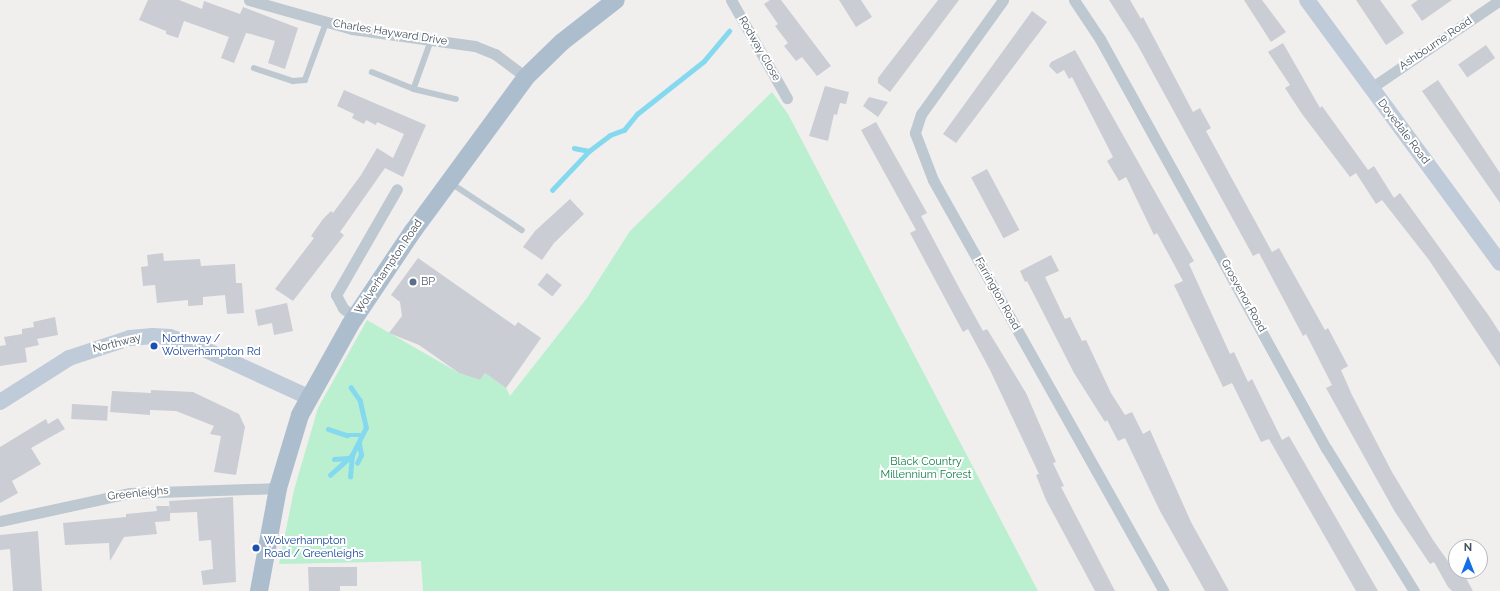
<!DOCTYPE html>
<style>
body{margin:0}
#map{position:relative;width:1500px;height:591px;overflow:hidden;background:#f1eeee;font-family:Raleway,sans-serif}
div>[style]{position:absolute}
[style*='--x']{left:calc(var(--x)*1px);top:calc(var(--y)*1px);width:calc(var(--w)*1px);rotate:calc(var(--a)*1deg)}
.green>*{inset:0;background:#baf0cf}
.stream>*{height:4.5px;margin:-2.25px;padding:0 2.25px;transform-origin:2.25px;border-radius:2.25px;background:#85d9ef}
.building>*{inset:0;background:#cacdd3;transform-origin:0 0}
.lane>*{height:5.5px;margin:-2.75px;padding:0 2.75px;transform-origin:2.75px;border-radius:2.75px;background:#bdc8d1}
.street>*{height:11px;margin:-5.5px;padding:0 5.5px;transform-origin:5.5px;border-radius:5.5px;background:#bdc8d1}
.secondary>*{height:16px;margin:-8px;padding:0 8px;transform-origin:8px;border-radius:8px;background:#bfcbd8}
.primary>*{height:18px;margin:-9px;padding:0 9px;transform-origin:9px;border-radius:9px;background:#acbdce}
.dots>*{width:11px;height:11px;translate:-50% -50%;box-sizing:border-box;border:2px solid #fff;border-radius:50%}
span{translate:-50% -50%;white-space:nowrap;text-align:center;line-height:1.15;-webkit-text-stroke:4px #fff;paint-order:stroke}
.street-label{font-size:11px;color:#45515c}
.service-label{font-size:11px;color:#4e5e75}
.left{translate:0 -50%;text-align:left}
.transit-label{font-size:11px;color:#164399}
.park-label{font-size:11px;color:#13804a}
.north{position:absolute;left:1448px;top:539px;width:40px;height:40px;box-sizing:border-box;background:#fff;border:1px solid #b5b9be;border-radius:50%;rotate:0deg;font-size:11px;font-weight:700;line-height:16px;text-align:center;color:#45515c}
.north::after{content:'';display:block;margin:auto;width:14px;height:18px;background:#126fe6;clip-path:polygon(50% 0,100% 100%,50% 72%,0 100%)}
</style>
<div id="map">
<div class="green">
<i style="clip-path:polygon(772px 92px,788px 114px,1038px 591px,423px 591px,421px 561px,279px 564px,294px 490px,318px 408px,367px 320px,459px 373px,480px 380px,485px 373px,506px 388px,510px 396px,587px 298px,630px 231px)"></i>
</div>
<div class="stream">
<i style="--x:574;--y:148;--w:15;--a:11"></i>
<i style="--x:552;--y:190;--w:54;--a:-46.5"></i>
<i style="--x:589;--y:151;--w:26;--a:-37"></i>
<i style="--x:610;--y:135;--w:15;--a:-20"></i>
<i style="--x:624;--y:130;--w:21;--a:-51"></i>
<i style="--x:637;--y:114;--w:85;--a:-38.3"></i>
<i style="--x:704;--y:61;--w:39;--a:-50"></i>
<i style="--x:328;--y:429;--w:20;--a:18"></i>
<i style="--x:347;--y:435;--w:13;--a:0"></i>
<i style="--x:334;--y:459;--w:14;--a:-4"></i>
<i style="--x:357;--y:463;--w:9;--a:-63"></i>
<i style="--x:361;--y:455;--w:11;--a:-100"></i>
<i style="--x:330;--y:475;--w:30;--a:-42"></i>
<i style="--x:352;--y:455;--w:30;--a:-63"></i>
<i style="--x:366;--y:428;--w:28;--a:-103"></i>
<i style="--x:360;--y:401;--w:16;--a:-125"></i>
<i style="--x:350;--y:477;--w:21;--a:-85"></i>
</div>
<div class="building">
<i style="clip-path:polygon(148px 0,179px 0,202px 9px,204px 1px,240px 14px,243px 7px,298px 28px,285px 69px,268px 63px,275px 41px,251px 34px,246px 33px,234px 63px,221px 58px,229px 37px,184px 21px,178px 38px,166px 34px,166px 31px,139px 20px)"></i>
<i style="clip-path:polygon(770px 0,781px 0,831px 66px,817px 76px,802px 57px,796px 61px,784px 46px,788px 43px,775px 26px,778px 24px,764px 4px)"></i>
<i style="clip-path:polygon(839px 0,861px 0,872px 17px,856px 27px)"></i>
<i style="clip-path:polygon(938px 0,959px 0,890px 92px,878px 83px,878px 78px)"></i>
<i style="clip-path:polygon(1109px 0,1130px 0,1141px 19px,1143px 17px,1193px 112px,1200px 108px,1211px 128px,1206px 131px,1272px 252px,1279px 248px,1325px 330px,1328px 328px,1348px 366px,1341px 370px,1352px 395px,1392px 472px,1433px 540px,1450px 564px,1456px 560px,1456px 571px,1462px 571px,1473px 591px,1452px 591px,1448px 587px,1434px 562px,1430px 564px,1395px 512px,1326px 388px,1332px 385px,1306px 334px,1303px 336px,1259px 253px,1253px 256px,1137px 44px)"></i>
<i style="clip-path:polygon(1244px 0,1262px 0,1286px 32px,1271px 42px)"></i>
<i style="clip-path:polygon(1356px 0,1380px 0,1404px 33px,1386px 45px)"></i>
<i style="clip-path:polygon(1418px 0,1452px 0,1422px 21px,1411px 5px)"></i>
<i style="clip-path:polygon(1032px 11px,1047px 22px,956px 143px,943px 134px)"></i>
<i style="clip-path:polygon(1283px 43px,1320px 108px,1322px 106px,1368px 170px,1374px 166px,1394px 198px,1400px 193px,1489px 316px,1500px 333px,1500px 367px,1429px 260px,1382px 200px,1376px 204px,1356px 173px,1350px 177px,1302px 114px,1285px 88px,1290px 85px,1268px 52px)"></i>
<i style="left:1486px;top:45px;width:16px;height:34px;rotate:55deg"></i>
<i style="clip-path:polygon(1075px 50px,1194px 261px,1189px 264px,1230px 354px,1234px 352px,1248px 382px,1252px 379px,1282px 440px,1289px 436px,1378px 591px,1356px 591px,1269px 439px,1261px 442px,1232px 383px,1223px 387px,1174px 285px,1183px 281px,1157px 233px,1154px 235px,1126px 177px,1119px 181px,1107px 161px,1113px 157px,1072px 77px,1069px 79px,1064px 70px,1057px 74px,1049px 66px,1051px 62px)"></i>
<i style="clip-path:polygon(1438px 80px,1500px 173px,1500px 203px,1422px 91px)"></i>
<i style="clip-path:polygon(825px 86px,849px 92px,846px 104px,840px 103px,837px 115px,834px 114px,828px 141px,809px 136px)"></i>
<i style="clip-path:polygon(344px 90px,426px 125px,403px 177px,385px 168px,340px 232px,344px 235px,293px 301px,275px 289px,314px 238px,311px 236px,323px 219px,331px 211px,333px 213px,361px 175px,377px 148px,393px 158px,404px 134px,377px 122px,376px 125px,366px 120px,364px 124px,352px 118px,354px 114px,337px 106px)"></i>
<i style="clip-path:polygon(869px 97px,888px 102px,878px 117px,863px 106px)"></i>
<i style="clip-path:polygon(876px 122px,927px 213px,921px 216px,963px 295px,983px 331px,987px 329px,1026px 393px,1056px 462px,1053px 463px,1064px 486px,1061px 487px,1115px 591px,1095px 591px,1046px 500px,1036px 475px,1039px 474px,990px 370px,968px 329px,963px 332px,910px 233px,916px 230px,861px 130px)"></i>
<i style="left:987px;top:169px;width:69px;height:18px;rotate:62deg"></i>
<i style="clip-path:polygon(570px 199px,584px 214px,554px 243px,542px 260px,523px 247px,535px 231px)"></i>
<i style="clip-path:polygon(163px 253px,164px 261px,200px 259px,201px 266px,235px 264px,236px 283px,242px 283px,244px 313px,227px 314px,225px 295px,203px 297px,203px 305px,188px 306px,188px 300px,157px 303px,155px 285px,143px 286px,141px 267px,148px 266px,147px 255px)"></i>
<i style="clip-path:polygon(1051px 255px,1059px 271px,1045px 277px,1065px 319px,1070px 317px,1082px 341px,1086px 340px,1111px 393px,1125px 415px,1132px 412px,1143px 434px,1150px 430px,1191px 522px,1229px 591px,1205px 591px,1160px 511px,1125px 438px,1118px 441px,1107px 420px,1105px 422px,1074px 373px,1027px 281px,1025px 282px,1020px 271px)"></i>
<i style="clip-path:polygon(418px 258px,515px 326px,518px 322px,541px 338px,506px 388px,485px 373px,480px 380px,459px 373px,419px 345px,389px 333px,402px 316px,400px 302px,391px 295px)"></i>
<i style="left:547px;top:273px;width:19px;height:15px;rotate:39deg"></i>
<i style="clip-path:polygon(287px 303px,293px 331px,274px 335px,272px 323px,258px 326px,255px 310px)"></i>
<i style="clip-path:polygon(55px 317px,58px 335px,37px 339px,39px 345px,25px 348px,27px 362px,0 366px,0 346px,6px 345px,4px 337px,22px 334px,22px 329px,34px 327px,33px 322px)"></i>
<i style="clip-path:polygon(151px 390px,193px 392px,239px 414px,245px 427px,236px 475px,214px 472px,221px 436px,210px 434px,214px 426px,176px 411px,150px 410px,150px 415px,110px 412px,112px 391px,151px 393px)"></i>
<i style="left:72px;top:404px;width:36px;height:15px;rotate:3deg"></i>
<i style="clip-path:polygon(58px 418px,65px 429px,31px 448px,41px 464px,12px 481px,18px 493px,0 503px,0 447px,46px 419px,48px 424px)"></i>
<i style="clip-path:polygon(233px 497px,236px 582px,203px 585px,201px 571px,213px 569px,211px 540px,199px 541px,197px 512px,170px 513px,170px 521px,155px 522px,157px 534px,124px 537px,110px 561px,109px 543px,65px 545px,63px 523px,126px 517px,126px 514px,157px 511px,156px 506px,169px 506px,170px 513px,169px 501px)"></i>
<i style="clip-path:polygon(38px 531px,42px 591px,13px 591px,10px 549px,0 550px,0 535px)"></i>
<i style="clip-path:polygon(308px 567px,357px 567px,357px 586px,340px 586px,340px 591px,309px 591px)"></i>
</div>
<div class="lane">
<i style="--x:432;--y:39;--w:53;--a:109.8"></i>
<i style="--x:414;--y:89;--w:43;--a:13.4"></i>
<i style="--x:254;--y:68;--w:41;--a:18.4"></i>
<i style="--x:293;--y:81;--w:12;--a:-5"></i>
<i style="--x:305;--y:80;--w:61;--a:-69.8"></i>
<i style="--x:372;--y:72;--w:45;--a:22"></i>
<i style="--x:451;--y:183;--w:85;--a:33.5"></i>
</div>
<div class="street">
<i style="--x:249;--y:0;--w:107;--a:15.7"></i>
<i style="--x:352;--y:29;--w:124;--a:7.9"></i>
<i style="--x:475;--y:46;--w:22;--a:22"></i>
<i style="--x:495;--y:54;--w:39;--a:37"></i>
<i style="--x:731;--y:0;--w:113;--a:60.3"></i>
<i style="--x:1003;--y:0;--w:140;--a:125.7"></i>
<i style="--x:921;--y:114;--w:20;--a:108"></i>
<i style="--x:915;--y:133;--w:50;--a:69"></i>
<i style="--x:933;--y:180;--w:471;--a:60.7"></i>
<i style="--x:1074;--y:0;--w:47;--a:56.3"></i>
<i style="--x:1100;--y:39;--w:467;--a:61.1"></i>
<i style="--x:1326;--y:448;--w:168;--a:58.4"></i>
<i style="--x:1371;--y:88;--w:156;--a:-34.3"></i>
<i style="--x:354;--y:317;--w:14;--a:-141"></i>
<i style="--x:343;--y:308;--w:15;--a:-118"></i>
<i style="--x:336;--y:295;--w:122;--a:-60.1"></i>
<i style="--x:0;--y:521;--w:133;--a:-12.2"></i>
<i style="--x:130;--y:493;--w:148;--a:-1.9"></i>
</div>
<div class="secondary">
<i style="--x:1307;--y:0;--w:326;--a:53.7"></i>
<i style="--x:0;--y:402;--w:82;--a:-32.5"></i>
<i style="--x:69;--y:358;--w:64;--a:-18.2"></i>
<i style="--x:130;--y:338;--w:23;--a:-5"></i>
<i style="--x:153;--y:336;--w:17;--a:3"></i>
<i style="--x:170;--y:337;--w:26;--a:18"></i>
<i style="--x:195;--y:345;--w:124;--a:24.7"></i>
</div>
<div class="primary">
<i style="--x:259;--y:591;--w:105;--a:-79.5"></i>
<i style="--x:278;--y:488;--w:76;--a:-73.2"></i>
<i style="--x:300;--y:415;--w:103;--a:-60.9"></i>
<i style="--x:350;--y:325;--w:113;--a:-56.2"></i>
<i style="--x:413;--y:231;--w:191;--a:-53.7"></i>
<i style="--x:526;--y:77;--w:50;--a:-44.2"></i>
<i style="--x:562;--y:42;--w:68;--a:-37.9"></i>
</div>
<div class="dots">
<i style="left:413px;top:282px;background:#5c6f8a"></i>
<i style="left:154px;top:346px;background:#1a4fb4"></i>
<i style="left:256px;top:548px;background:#1a4fb4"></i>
</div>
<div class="street-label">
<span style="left:390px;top:33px;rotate:9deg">Charles Hayward Drive</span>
<span style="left:1436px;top:44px;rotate:-34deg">Ashbourne Road</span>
<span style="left:759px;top:49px;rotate:60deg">Rodway Close</span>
<span style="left:1403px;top:132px;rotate:53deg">Dovedale Road</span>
<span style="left:389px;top:267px;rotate:-56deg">Wolverhampton Road</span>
<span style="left:997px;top:294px;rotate:61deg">Farrington Road</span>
<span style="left:1243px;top:296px;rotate:61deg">Grosvenor Road</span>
<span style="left:117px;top:344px;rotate:-14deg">Northway</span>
<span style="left:138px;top:494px;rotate:-6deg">Greenleighs</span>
</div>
<div class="service-label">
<span class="left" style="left:421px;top:282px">BP</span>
</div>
<div class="transit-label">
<span class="left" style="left:162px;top:346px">Northway /<br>Wolverhampton Rd</span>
<span class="left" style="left:264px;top:548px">Wolverhampton<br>Road / Greenleighs</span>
</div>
<div class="park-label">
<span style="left:926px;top:469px">Black Country<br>Millennium Forest</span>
</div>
<div class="north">N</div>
</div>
